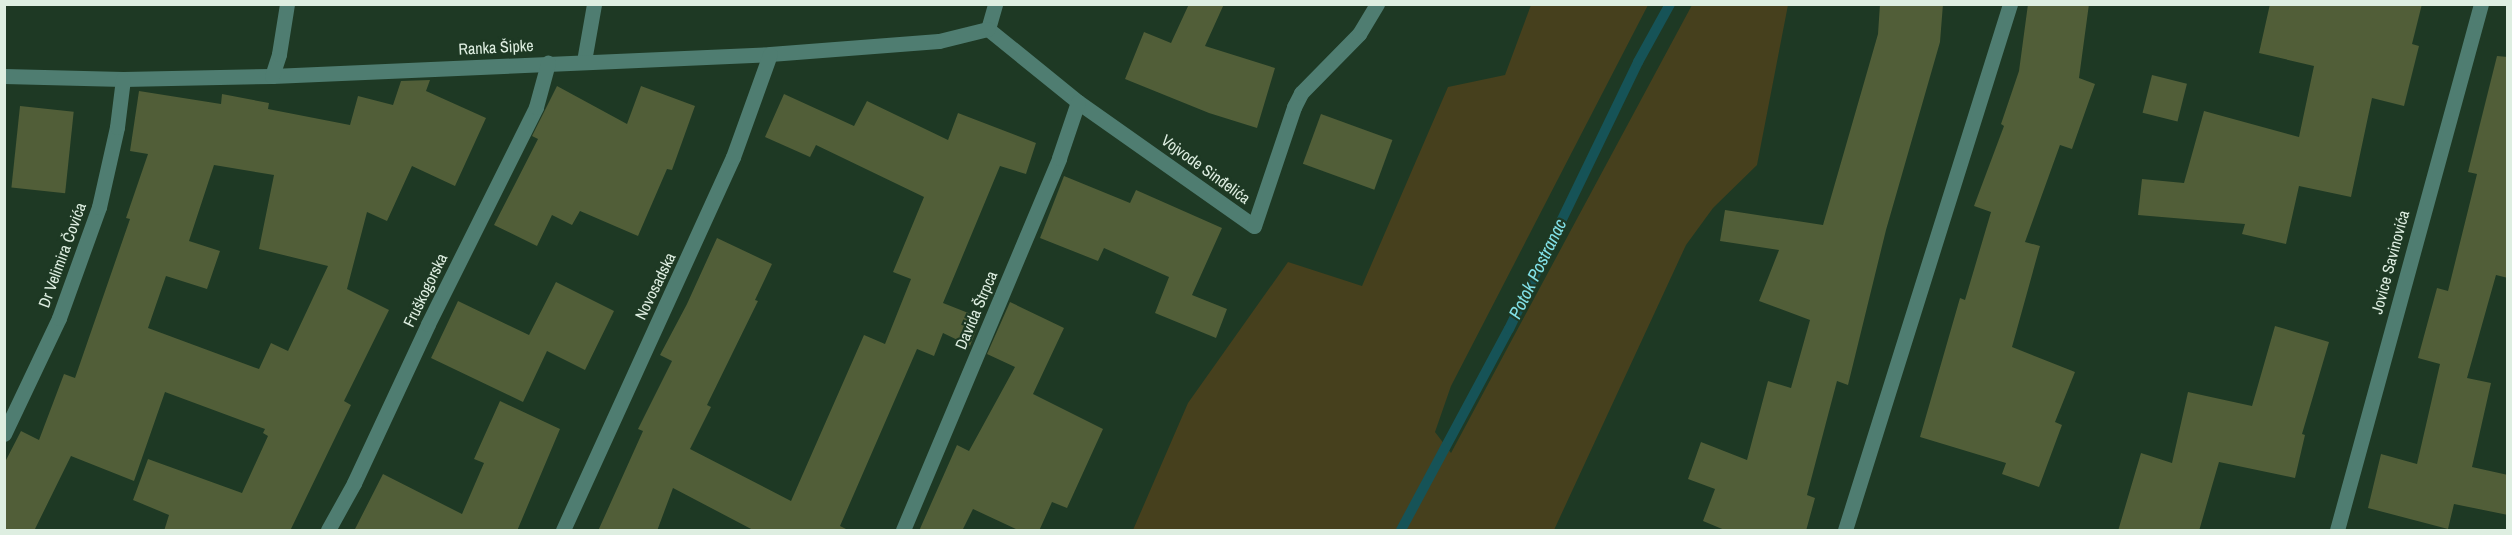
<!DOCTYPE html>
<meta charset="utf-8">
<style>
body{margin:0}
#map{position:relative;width:2512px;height:535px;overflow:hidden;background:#1e3924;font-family:"Archivo Narrow",sans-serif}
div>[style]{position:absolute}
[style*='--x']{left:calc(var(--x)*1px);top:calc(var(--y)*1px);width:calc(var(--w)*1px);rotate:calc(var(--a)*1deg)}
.green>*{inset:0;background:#46401d}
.stream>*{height:10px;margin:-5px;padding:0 5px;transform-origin:5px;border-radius:5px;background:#165357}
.building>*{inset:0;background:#515e38;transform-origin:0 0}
.minor>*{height:15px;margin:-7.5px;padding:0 7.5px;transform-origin:7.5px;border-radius:7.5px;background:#4f7d71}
span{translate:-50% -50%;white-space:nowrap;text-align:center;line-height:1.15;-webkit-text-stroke:4.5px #1e3924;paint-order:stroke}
.street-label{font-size:16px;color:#deeee1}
.water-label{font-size:18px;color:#82e1e8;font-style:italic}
.frame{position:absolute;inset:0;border:6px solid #deeee1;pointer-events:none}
</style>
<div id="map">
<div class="green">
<i style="clip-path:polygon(1531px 5px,1648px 5px,1451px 386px,1435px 432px,1451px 453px,1692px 5px,1788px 5px,1757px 165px,1713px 208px,1686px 245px,1554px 530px,1133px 530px,1188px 403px,1288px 262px,1362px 286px,1448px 87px,1505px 75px)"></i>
</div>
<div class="stream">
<i style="--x:1401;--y:530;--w:228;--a:-61.8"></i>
<i style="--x:1509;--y:329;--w:297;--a:-64.2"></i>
<i style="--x:1638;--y:62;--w:66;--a:-61.1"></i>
</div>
<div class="building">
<i style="clip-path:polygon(1189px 4px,1224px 4px,1205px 46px,1275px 68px,1257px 128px,1209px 113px,1125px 79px,1144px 32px,1171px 43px)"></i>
<i style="clip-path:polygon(1880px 4px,1943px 4px,1940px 42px,1886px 230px,1848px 385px,1837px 381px,1807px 495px,1815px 498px,1806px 531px,1727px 531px,1703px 521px,1715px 489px,1688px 479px,1701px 442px,1747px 460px,1768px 381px,1791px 388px,1810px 320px,1759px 301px,1779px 250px,1720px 241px,1725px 210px,1823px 225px,1878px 34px)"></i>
<i style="clip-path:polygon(2028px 4px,2089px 4px,2079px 78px,2095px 84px,2072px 149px,2060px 145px,2025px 242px,2040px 246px,2012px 347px,2075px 372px,2055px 422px,2062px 425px,2039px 487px,2002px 474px,2006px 463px,1920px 437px,1960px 298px,1965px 300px,1991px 212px,1974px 206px,2004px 126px,2001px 124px,2019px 71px)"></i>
<i style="clip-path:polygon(2270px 4px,2422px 4px,2412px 44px,2419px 46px,2404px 106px,2372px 98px,2351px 197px,2299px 186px,2286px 244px,2242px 234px,2245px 224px,2138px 215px,2142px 179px,2184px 183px,2204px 111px,2299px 137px,2314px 66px,2259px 53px)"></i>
<i style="clip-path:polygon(2497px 56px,2508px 57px,2508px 278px,2496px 275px,2467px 378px,2491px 383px,2472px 467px,2508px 475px,2508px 515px,2454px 504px,2448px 529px,2368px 508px,2381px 454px,2417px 464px,2440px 364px,2418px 358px,2437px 288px,2448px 291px,2477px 174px,2468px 172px)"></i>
<i style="left:2152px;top:75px;width:36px;height:39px;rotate:14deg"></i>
<i style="clip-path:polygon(evenodd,430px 80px,426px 91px,486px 118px,455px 186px,412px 166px,387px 221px,367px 212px,347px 289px,389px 310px,344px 401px,351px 405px,290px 531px,164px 531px,169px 515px,133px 500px,148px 459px,242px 493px,268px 436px,263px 433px,265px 429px,165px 392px,134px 481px,71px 456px,34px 531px,4px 531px,4px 464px,21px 431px,39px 440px,64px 374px,75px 378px,130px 219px,126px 218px,148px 154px,130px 151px,139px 91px,221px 104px,222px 94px,269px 103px,268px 109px,350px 125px,358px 96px,393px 105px,401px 81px,430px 80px,214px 165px,274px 175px,259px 249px,328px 266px,288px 351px,271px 343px,259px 369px,148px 328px,166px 276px,207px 289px,220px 251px,189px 241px,214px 165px)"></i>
<i style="clip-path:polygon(557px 86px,627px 124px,641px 86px,695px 106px,672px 170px,667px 169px,638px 236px,580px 211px,572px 225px,552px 215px,537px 246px,494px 225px,538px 139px,532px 136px)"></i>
<i style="clip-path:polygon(784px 94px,854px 126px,867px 101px,948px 140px,958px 113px,1036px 143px,1026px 174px,1000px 166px,943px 303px,981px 318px,970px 346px,943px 333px,934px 356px,917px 349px,840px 526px,850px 531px,755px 531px,673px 488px,657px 531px,598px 531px,643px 431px,638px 429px,672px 361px,660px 355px,687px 304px,717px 238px,772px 264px,755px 300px,758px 301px,707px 405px,711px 407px,690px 449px,791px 501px,864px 335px,885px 344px,911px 279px,893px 272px,924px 197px,816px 145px,810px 157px,765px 137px)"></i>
<i style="left:20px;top:106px;width:54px;height:82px;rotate:6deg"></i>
<i style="left:1321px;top:114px;width:76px;height:53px;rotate:20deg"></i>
<i style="clip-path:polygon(1064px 176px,1130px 203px,1136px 190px,1222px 228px,1192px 295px,1227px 309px,1216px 338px,1155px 313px,1169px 277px,1104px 248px,1098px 261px,1040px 238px)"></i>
<i style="clip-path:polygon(556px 282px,614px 311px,585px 370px,547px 351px,523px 402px,431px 358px,458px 301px,529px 335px)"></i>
<i style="clip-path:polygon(1010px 302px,1064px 328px,1033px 394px,1103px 429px,1067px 508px,1052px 502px,1039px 531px,1020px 531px,973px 509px,962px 531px,919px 531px,957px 445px,969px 451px,1015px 367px,987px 354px)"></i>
<i style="clip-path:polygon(2275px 326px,2329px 342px,2302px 434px,2305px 435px,2295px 478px,2219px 462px,2199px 531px,2118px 531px,2141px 453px,2172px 463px,2188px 392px,2252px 406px)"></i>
<i style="clip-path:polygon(500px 401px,560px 429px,517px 531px,354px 531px,383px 474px,462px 514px,484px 463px,474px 459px)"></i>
</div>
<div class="minor">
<i style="--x:988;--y:29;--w:116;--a:39"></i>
<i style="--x:1078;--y:102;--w:215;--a:35.2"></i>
<i style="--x:1254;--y:226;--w:126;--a:-71.4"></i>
<i style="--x:1294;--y:107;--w:16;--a:-63"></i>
<i style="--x:1301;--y:93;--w:83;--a:-45.5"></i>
<i style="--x:1359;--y:34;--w:35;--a:-59"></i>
<i style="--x:988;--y:29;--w:26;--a:-74"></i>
<i style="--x:584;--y:61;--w:58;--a:-80"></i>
<i style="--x:4;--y:76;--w:119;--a:1.4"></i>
<i style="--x:123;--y:79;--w:149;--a:-1.2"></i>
<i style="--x:272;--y:76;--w:498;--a:-2.5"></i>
<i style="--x:770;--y:54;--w:169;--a:-4.4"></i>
<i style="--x:939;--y:41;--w:50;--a:-13.8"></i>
<i style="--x:272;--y:76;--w:23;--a:-72"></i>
<i style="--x:279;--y:54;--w:51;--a:-80.9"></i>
<i style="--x:4;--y:434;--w:128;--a:-64.6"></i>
<i style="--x:59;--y:318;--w:118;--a:-70.2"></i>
<i style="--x:99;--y:207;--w:82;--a:-77.3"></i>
<i style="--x:117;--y:127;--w:48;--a:-82.9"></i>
<i style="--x:328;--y:530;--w:54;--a:-61"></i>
<i style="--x:354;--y:483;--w:175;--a:-65"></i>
<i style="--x:428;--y:324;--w:242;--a:-63.5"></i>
<i style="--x:536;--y:107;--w:46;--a:-74.7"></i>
<i style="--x:563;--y:530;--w:410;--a:-65.5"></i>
<i style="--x:733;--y:157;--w:109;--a:-70.2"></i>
<i style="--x:903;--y:530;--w:403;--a:-67.2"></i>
<i style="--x:1059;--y:158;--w:59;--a:-71.3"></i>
<i style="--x:1845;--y:530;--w:551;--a:-72.58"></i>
<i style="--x:2337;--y:530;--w:545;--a:-74.69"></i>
</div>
<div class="street-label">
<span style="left:496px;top:47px;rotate:-3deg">Ranka Šipke</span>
<span style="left:1206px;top:169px;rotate:36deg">Vojvode Sinđelića</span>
<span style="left:62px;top:255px;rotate:-70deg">Dr Velimira Čovića</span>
<span style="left:2390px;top:262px;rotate:-75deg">Jovice Savinovića</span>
<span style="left:655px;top:286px;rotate:-64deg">Novosadska</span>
<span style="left:425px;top:290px;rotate:-64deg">Fruškogorska</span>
<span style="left:976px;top:310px;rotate:-67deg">Davida Štrpca</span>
</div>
<div class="water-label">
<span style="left:1538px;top:269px;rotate:-64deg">Potok Postranac</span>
</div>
<div class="frame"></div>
</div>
